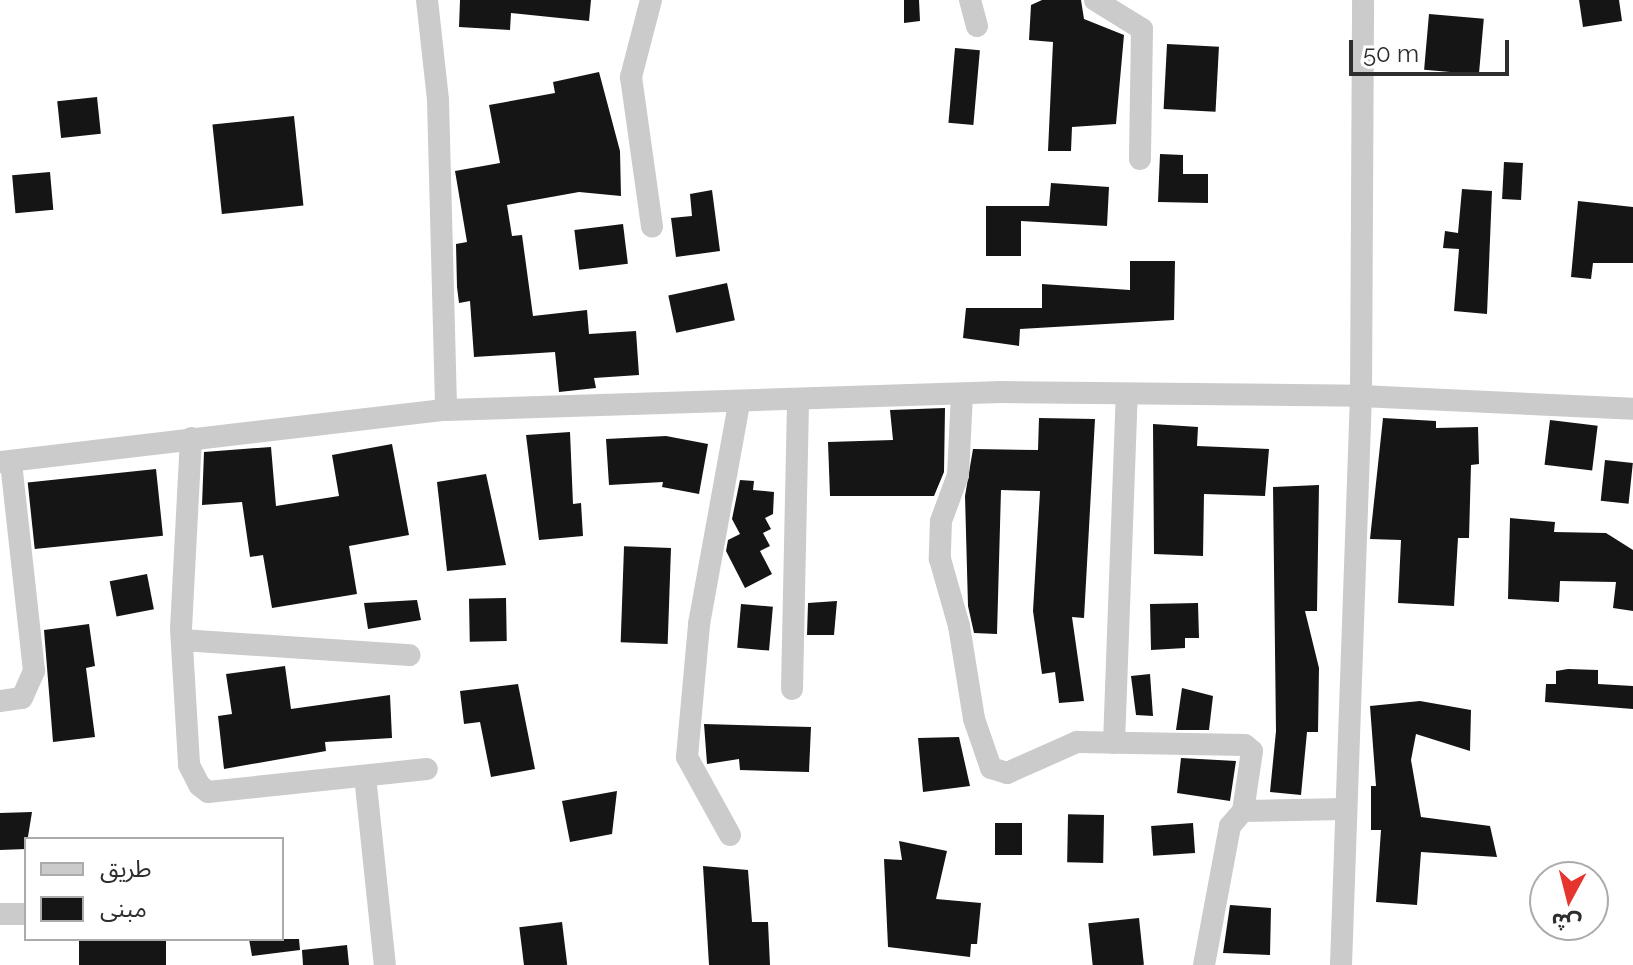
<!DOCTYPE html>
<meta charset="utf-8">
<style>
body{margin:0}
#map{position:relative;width:1633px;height:965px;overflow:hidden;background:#fff;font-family:Raleway,"Noto Sans Arabic",sans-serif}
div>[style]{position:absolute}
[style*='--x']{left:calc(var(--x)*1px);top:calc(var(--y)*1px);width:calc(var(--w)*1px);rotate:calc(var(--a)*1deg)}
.building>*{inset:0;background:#151515;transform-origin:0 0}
.street>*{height:22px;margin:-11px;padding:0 11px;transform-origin:11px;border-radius:11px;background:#cbcbcb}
span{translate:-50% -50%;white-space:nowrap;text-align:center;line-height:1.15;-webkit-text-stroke:8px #fff;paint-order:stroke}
.legend{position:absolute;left:24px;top:837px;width:260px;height:104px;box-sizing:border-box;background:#fff;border:2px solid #ababab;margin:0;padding:10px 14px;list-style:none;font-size:24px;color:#2e2e2e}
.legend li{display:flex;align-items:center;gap:16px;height:40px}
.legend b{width:40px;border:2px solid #ababab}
.north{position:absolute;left:1529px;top:861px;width:80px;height:80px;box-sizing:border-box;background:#fff;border:2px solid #ababab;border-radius:50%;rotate:187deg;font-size:22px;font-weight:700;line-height:32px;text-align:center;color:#2e2e2e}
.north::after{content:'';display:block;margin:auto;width:28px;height:36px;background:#e6352f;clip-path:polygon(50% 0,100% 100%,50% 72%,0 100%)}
.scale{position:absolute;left:1349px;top:40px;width:160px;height:36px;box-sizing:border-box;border:4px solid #2e2e2e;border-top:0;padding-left:10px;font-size:24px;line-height:28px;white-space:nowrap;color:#2e2e2e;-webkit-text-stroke:6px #fff;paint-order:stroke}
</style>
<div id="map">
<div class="building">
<i style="clip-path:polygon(460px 0,591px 0,589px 21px,511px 13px,510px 30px,459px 27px)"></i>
<i style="clip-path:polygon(904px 0,919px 0,920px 21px,904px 23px)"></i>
<i style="clip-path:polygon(1042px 0,1081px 0,1084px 19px,1124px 35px,1116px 124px,1072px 127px,1071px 151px,1048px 151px,1053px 42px,1029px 40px,1031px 5px)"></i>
<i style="clip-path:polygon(1579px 0,1619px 0,1622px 21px,1583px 27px)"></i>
<i style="left:1429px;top:14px;width:55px;height:56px;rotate:5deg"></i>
<i style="left:1167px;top:44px;width:52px;height:65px;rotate:3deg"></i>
<i style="left:955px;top:48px;width:25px;height:75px;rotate:5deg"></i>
<i style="clip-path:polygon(599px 72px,620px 151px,621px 196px,579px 192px,507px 205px,512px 236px,522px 235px,533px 316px,587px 310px,589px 334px,636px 331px,639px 375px,594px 378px,596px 388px,559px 392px,555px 352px,474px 357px,470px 301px,459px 303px,457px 287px,456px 244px,467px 242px,455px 171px,500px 163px,489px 105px,555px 93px,553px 82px)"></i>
<i style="left:97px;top:97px;width:37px;height:40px;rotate:84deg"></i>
<i style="left:294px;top:116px;width:90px;height:82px;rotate:84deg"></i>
<i style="clip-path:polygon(1160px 154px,1183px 155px,1183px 174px,1208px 174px,1208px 203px,1158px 202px)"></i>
<i style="left:1504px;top:162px;width:19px;height:37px;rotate:3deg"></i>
<i style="left:50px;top:172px;width:38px;height:38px;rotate:85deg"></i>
<i style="clip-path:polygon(1051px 183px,1109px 187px,1107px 226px,1021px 221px,1021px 256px,986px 256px,986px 206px,1049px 206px)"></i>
<i style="clip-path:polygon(1462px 189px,1492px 191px,1487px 314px,1454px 311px,1459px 249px,1443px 248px,1445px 231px,1458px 233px)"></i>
<i style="clip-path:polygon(712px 190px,720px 251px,676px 257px,671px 218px,692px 216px,690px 194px)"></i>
<i style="clip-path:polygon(1578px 201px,1633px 207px,1633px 263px,1593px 263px,1591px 279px,1571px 277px)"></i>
<i style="left:623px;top:224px;width:40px;height:49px;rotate:83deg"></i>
<i style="clip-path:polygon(1130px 261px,1175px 261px,1174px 320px,1020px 329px,1019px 346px,963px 338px,966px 308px,1042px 308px,1042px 284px,1130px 290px)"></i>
<i style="left:727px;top:283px;width:38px;height:60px;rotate:78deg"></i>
<i style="clip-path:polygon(945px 408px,944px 472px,934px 496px,830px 496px,828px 442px,893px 440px,890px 410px)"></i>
<i style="clip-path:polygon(1039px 418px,1095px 419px,1084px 618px,1072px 617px,1084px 701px,1059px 703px,1055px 672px,1042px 674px,1033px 611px,1040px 491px,1001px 490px,997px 634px,974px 633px,968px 606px,965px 496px,973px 449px,1038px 450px)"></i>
<i style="clip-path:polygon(1383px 418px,1436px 421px,1436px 428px,1478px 427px,1479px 464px,1471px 465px,1469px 538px,1458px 538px,1454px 606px,1398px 603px,1401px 540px,1370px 539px)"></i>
<i style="left:1550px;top:420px;width:48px;height:45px;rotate:7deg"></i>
<i style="clip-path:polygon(1153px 424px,1198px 427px,1197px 446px,1269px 449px,1265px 496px,1204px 494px,1203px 556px,1154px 554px)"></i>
<i style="clip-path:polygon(570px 432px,573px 504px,581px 503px,583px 536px,539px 540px,526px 435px)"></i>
<i style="clip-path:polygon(666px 436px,708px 444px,699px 494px,662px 487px,663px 482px,609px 485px,606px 439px)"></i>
<i style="clip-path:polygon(392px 444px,409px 535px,349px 546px,357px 594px,272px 608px,263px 555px,250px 557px,242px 502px,202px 505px,204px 452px,271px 447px,276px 506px,339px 496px,332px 455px)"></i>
<i style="left:1605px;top:460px;width:28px;height:41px;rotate:6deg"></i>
<i style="left:156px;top:469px;width:67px;height:129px;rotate:84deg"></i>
<i style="clip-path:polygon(486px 474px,506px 565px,447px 571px,437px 482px)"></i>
<i style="clip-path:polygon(740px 480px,754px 481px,753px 490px,774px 492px,773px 514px,765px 518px,771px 529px,763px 533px,770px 546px,760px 551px,772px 574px,745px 588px,726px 551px,728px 540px,740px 534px,732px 519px)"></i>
<i style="clip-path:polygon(1319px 485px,1317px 611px,1305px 611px,1319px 668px,1318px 732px,1307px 732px,1301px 795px,1270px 792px,1276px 731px,1273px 487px)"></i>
<i style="clip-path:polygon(1510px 518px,1555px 522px,1554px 532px,1606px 533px,1633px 550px,1633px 611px,1613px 608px,1616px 582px,1560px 581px,1559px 602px,1508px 599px)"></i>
<i style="left:671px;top:548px;width:96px;height:47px;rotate:92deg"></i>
<i style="left:147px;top:574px;width:36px;height:38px;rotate:79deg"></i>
<i style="left:506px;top:598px;width:43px;height:37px;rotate:89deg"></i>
<i style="clip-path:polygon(417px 600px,421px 620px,368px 629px,364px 603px)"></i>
<i style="clip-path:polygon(837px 601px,834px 635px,807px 635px,808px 603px)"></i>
<i style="clip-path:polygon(1198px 603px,1199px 638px,1185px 638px,1185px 648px,1151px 650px,1150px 604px)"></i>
<i style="left:741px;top:604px;width:32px;height:44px;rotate:5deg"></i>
<i style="clip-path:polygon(89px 624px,95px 666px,86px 668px,95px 737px,53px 742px,44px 630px)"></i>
<i style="clip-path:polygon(285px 666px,291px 709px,390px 695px,392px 738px,325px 742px,326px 751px,224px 769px,218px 716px,232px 714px,226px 674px)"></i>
<i style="clip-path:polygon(1568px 669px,1598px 670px,1598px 684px,1633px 686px,1633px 709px,1545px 702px,1546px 684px,1556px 684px,1556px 671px)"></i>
<i style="clip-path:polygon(1150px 674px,1153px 716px,1136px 715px,1131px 676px)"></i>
<i style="clip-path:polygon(518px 684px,535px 769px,491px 777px,480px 722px,464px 724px,460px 691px)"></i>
<i style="clip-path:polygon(1182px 688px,1213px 696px,1209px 730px,1176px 730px)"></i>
<i style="clip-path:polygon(1420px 701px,1471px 710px,1470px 751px,1416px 734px,1411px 760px,1421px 817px,1490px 826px,1497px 857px,1421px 852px,1417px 905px,1376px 902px,1381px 830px,1371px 830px,1371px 786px,1376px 786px,1370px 706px)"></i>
<i style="clip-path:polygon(704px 724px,811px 727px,809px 772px,740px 770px,739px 759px,707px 764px)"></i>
<i style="clip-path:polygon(959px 737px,970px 786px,923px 792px,918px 738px)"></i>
<i style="clip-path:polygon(1181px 758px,1236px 761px,1230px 801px,1177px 793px)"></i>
<i style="clip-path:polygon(617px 791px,612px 834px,570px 842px,562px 801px)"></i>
<i style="clip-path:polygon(32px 812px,26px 849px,0 850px,0 813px)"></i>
<i style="left:1104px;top:815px;width:48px;height:36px;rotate:91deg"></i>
<i style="left:995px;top:823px;width:27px;height:32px"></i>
<i style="left:1193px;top:823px;width:30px;height:42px;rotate:86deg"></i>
<i style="clip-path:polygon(899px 841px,947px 851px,936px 899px,981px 903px,977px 944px,971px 944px,970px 957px,888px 947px,884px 859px,902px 860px)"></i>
<i style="clip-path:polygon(703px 866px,748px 870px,752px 922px,768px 922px,770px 965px,709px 965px)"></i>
<i style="clip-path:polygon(1230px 905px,1271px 908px,1270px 955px,1223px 953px)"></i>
<i style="left:1139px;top:918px;width:47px;height:51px;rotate:84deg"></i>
<i style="left:562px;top:922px;width:43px;height:43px;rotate:83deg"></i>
<i style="left:79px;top:939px;width:87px;height:26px"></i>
<i style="clip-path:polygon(249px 939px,299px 939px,300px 950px,252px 956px)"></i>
<i style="clip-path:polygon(347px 945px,349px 965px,303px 965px,302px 950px)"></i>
</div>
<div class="street">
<i style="--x:427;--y:0;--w:101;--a:83.7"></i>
<i style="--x:438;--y:100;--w:310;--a:88.5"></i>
<i style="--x:651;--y:0;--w:80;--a:104.6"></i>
<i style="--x:631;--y:77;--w:151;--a:82"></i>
<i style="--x:970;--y:0;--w:27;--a:75"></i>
<i style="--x:1095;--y:0;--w:55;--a:31.7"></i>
<i style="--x:1142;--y:29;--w:130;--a:90.9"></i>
<i style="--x:962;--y:394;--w:81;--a:92.8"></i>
<i style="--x:958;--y:475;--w:49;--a:110.3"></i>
<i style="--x:941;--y:521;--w:38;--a:92"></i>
<i style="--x:940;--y:559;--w:70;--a:74.2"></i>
<i style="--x:959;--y:626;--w:94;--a:80.8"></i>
<i style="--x:974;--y:719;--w:52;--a:70.9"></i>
<i style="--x:991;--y:768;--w:17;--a:17"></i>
<i style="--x:1007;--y:773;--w:77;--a:-23.9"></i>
<i style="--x:1077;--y:742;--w:168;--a:1"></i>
<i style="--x:1245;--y:745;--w:9;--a:41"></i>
<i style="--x:1252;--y:751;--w:61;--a:98.5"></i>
<i style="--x:1243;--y:811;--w:101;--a:-1.1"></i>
<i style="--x:191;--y:438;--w:191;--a:93"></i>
<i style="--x:181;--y:629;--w:136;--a:86.6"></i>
<i style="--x:189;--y:765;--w:22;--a:63"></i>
<i style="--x:199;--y:785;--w:11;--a:38"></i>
<i style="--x:208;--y:792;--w:220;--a:-6"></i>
<i style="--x:0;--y:462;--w:449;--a:-6.7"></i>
<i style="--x:446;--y:410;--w:556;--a:-1.85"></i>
<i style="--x:1002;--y:392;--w:359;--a:0.6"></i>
<i style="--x:1361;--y:396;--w:396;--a:-89.7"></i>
<i style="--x:182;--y:640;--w:228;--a:3.8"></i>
<i style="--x:792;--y:689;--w:289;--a:-88.8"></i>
<i style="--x:0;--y:701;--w:22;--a:-8"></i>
<i style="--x:22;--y:698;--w:30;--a:-66"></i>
<i style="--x:34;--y:671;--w:211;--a:-96.3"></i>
<i style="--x:1114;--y:743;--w:349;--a:-87.9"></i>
<i style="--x:365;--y:776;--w:190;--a:84"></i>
<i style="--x:730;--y:835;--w:89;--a:-118.9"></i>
<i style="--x:687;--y:757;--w:134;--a:-84.8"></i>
<i style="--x:699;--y:624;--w:225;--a:-79.7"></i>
<i style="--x:0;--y:914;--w:26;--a:0"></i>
<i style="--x:1204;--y:965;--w:141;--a:-79.4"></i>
<i style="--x:1230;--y:826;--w:20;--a:-49"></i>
<i style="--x:1341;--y:965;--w:569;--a:-87.99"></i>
<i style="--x:1361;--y:396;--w:272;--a:2.7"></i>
</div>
<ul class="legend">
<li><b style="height:10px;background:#cbcbcb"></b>طريق</li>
<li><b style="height:22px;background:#151515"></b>مبنى</li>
</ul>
<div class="north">ش</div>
<div class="scale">50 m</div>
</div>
